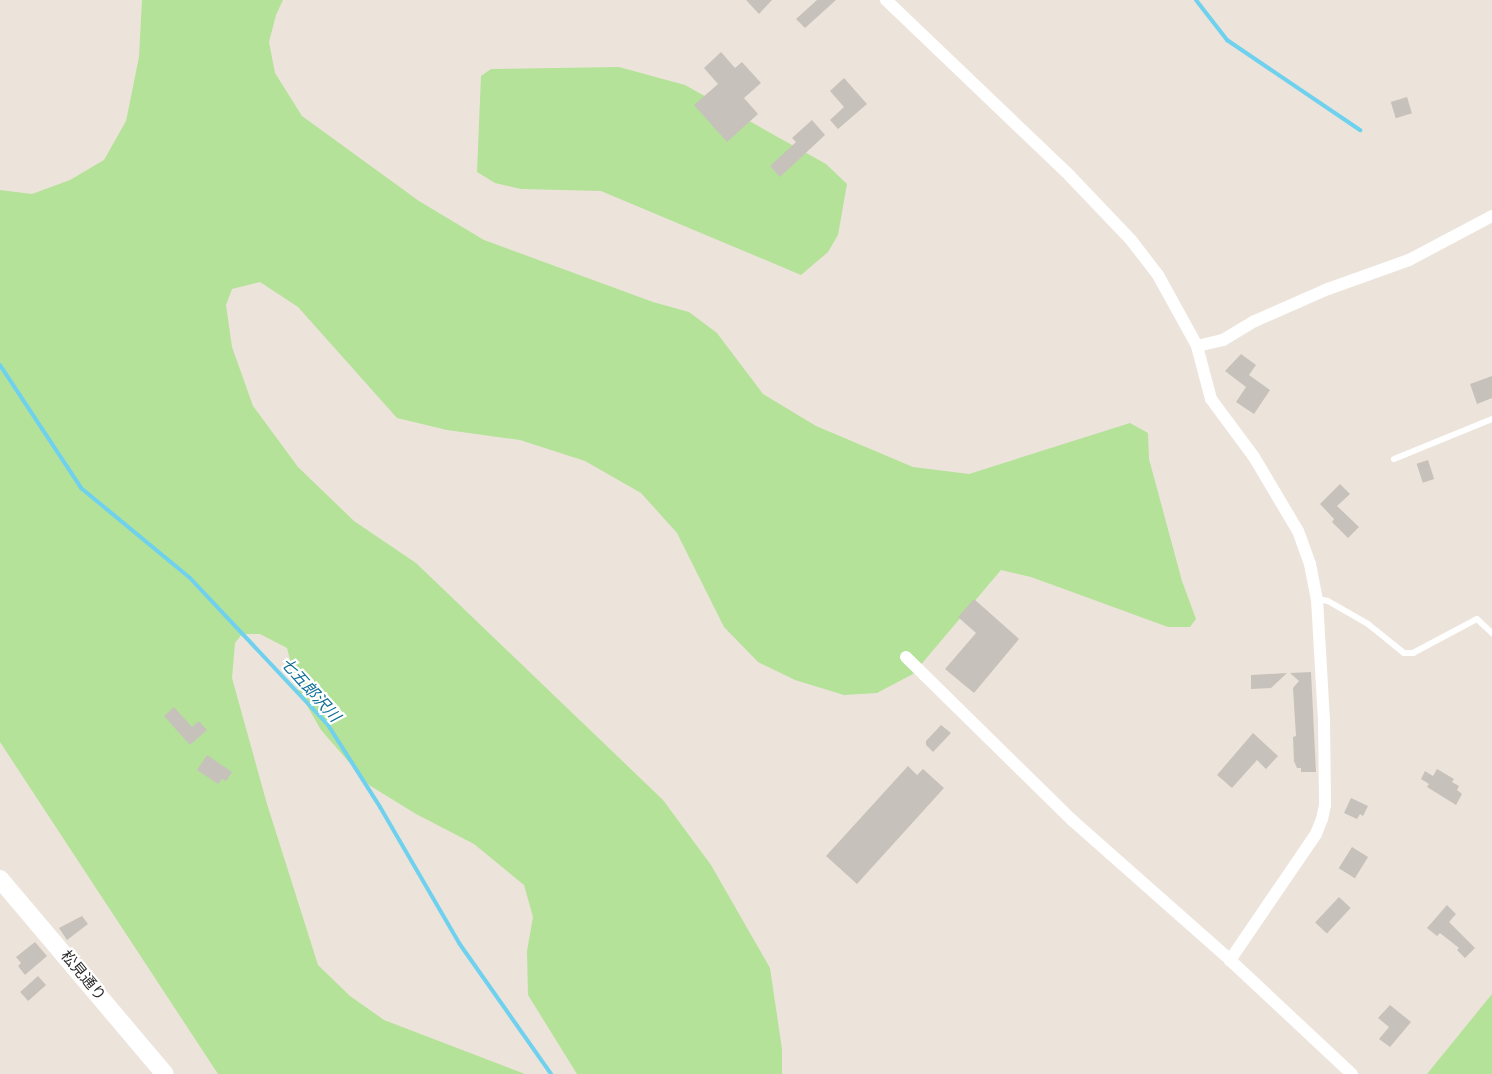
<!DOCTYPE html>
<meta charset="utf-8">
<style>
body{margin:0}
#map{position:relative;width:1492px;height:1074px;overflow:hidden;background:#ece4db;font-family:Roboto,"Noto Sans JP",sans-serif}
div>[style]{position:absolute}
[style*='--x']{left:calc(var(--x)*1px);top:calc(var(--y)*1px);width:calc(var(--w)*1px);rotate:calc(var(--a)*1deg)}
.green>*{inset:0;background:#b4e298}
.stream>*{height:4px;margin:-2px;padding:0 2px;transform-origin:2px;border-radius:2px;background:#6fd1ed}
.building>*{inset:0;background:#c7c1bb;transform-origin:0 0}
.lane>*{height:6px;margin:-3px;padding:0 3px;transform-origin:3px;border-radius:3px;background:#fff}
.street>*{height:12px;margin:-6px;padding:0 6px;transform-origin:6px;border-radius:6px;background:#fff}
.secondary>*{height:18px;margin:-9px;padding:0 9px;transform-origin:9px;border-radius:9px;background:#fff}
span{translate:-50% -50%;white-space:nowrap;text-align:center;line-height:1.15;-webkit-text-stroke:4.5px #fff;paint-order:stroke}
.street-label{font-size:15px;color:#2a2a2a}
.water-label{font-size:16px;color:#0f6f99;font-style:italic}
</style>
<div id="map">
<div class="green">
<i style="clip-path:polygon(142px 0,283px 0,276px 15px,269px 42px,275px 73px,302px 116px,419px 201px,484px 240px,653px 302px,689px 312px,717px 333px,763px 394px,816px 426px,913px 467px,969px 474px,1130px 423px,1148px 433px,1149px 459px,1182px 581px,1196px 619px,1190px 627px,1168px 627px,1031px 577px,1001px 570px,913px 674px,877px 693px,844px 695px,795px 680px,758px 662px,724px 627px,677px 533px,641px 493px,585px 461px,520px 440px,447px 430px,397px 418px,298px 307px,260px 282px,232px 289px,226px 305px,232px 347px,253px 406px,298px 467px,354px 521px,416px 563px,663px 800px,711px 865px,770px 968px,782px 1049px,782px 1074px,577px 1074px,528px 995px,527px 951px,533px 917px,524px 885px,474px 844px,416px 814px,369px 785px,321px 730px,297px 688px,287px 648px,260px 634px,242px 634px,235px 643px,232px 678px,267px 804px,318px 965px,350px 996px,384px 1020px,525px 1074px,218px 1074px,0 742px,0 190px,32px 194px,70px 180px,104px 160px,126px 121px,139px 57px)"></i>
<i style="clip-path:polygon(619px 67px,685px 85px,826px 164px,847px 184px,838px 235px,828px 252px,801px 275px,601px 191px,521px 189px,495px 183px,477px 172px,481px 76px,491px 69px)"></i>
<i style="clip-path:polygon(1492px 994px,1492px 1074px,1427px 1074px)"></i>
</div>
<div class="stream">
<i style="--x:1196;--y:0;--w:51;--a:52.2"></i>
<i style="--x:1227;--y:40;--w:161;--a:34.1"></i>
<i style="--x:0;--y:365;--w:147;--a:56.6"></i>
<i style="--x:81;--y:488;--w:141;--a:39.5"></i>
<i style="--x:190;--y:578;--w:202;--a:46.8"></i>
<i style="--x:328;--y:725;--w:97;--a:57.6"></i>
<i style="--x:380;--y:807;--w:157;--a:59.8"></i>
<i style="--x:459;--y:943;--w:160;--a:54.9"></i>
</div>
<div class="building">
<i style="clip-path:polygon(746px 0,772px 0,759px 14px)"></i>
<i style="clip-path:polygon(817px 0,836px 0,805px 28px,796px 19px)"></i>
<i style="clip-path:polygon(721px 52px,735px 68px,742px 62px,761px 83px,744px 98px,758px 114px,727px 142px,694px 105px,718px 84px,704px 68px)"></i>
<i style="clip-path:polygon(844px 78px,867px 104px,838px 129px,830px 120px,844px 107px,830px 91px)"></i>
<i style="left:1407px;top:97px;width:17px;height:17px;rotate:73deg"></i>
<i style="clip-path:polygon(812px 120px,825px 135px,780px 177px,770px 166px,796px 142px,792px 138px)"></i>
<i style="clip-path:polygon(1241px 354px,1256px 365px,1249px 375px,1270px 390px,1254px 414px,1236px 402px,1246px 387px,1225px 371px)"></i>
<i style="clip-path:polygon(1492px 376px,1492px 398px,1477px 404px,1470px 384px)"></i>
<i style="left:1428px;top:460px;width:20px;height:12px;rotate:72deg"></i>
<i style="clip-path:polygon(1340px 484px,1350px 494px,1337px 506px,1359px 527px,1348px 538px,1332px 522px,1334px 519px,1320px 504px)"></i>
<i style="clip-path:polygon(974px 599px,1019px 639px,974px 693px,945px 669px,976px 633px,958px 617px)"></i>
<i style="clip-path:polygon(1311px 672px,1316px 772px,1301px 772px,1301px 768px,1297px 768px,1294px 761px,1293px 737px,1296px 736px,1293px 688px,1299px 681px,1290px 673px)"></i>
<i style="clip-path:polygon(1287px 673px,1271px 688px,1251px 689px,1251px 675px)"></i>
<i style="clip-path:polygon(174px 707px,192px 727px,199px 721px,207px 730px,190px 745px,164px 716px)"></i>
<i style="clip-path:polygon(941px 725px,951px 733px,933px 752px,926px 745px,926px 741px)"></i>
<i style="clip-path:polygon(1253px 733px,1278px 756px,1266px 769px,1257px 760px,1232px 788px,1217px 775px)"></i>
<i style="clip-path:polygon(207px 755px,232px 772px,226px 781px,222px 779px,218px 784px,197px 770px)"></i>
<i style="clip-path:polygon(908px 766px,917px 775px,923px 769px,944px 788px,857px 884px,826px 856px)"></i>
<i style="clip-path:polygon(1437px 769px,1454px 779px,1452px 782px,1459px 786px,1457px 790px,1462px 794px,1456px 805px,1427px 787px,1429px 784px,1421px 779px,1425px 771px,1433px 776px)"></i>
<i style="clip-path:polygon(1351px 798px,1368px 806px,1363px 816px,1360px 814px,1357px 819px,1344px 813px)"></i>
<i style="left:1352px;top:847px;width:19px;height:25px;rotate:32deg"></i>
<i style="left:1339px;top:897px;width:16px;height:35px;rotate:43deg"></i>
<i style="clip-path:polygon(1447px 905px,1456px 914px,1449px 922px,1475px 948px,1465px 958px,1457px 950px,1459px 948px,1440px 933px,1437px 936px,1427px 928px)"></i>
<i style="clip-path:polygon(82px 916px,88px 924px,67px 940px,59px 928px)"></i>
<i style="clip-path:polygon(35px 942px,47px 956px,25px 975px,18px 966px,21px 963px,16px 957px)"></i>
<i style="left:38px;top:976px;width:12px;height:24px;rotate:48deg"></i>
<i style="clip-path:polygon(1390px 1005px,1411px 1022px,1390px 1047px,1379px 1039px,1389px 1027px,1378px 1018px)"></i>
</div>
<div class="lane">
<i style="--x:1394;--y:459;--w:106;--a:-22.2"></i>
<i style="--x:1317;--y:599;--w:11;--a:10"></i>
<i style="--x:1328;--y:601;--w:46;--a:29.9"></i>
<i style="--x:1368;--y:624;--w:46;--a:38.9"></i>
<i style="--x:1404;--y:653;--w:9;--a:0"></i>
<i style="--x:1413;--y:653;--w:72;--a:-28"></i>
<i style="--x:1477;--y:619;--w:21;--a:43"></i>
</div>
<div class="street">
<i style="--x:886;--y:0;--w:255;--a:43.7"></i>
<i style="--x:1070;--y:176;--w:88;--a:46.4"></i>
<i style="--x:1131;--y:240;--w:44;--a:52.4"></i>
<i style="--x:1158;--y:275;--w:81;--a:61.2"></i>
<i style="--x:1197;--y:346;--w:27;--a:-13"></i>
<i style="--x:1223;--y:340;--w:37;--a:-31"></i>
<i style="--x:1255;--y:321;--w:80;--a:-23.7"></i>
<i style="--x:1328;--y:289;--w:86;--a:-19.7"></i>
<i style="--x:1409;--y:260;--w:94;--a:-27.9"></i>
<i style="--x:1197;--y:346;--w:55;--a:75.2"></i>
<i style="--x:1211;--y:399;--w:72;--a:53.4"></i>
<i style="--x:1254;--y:457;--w:86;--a:59.3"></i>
<i style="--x:1298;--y:531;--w:35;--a:70"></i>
<i style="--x:1310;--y:564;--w:36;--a:79"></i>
<i style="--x:1317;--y:599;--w:120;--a:86.7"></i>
<i style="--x:1324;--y:719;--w:86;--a:89.3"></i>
<i style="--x:1325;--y:805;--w:14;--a:102"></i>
<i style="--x:1322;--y:819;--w:16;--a:112"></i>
<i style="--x:1316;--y:834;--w:153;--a:124.3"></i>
<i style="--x:906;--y:657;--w:233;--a:44.5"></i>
<i style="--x:1072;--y:820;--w:211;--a:41.5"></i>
<i style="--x:1230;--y:960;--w:167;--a:43.1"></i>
</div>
<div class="secondary">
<i style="--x:0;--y:879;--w:255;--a:49.8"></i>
</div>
<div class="street-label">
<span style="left:83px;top:976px;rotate:50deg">松見通り</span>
</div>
<div class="water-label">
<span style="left:310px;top:690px;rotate:48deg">七五郎沢川</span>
</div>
</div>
